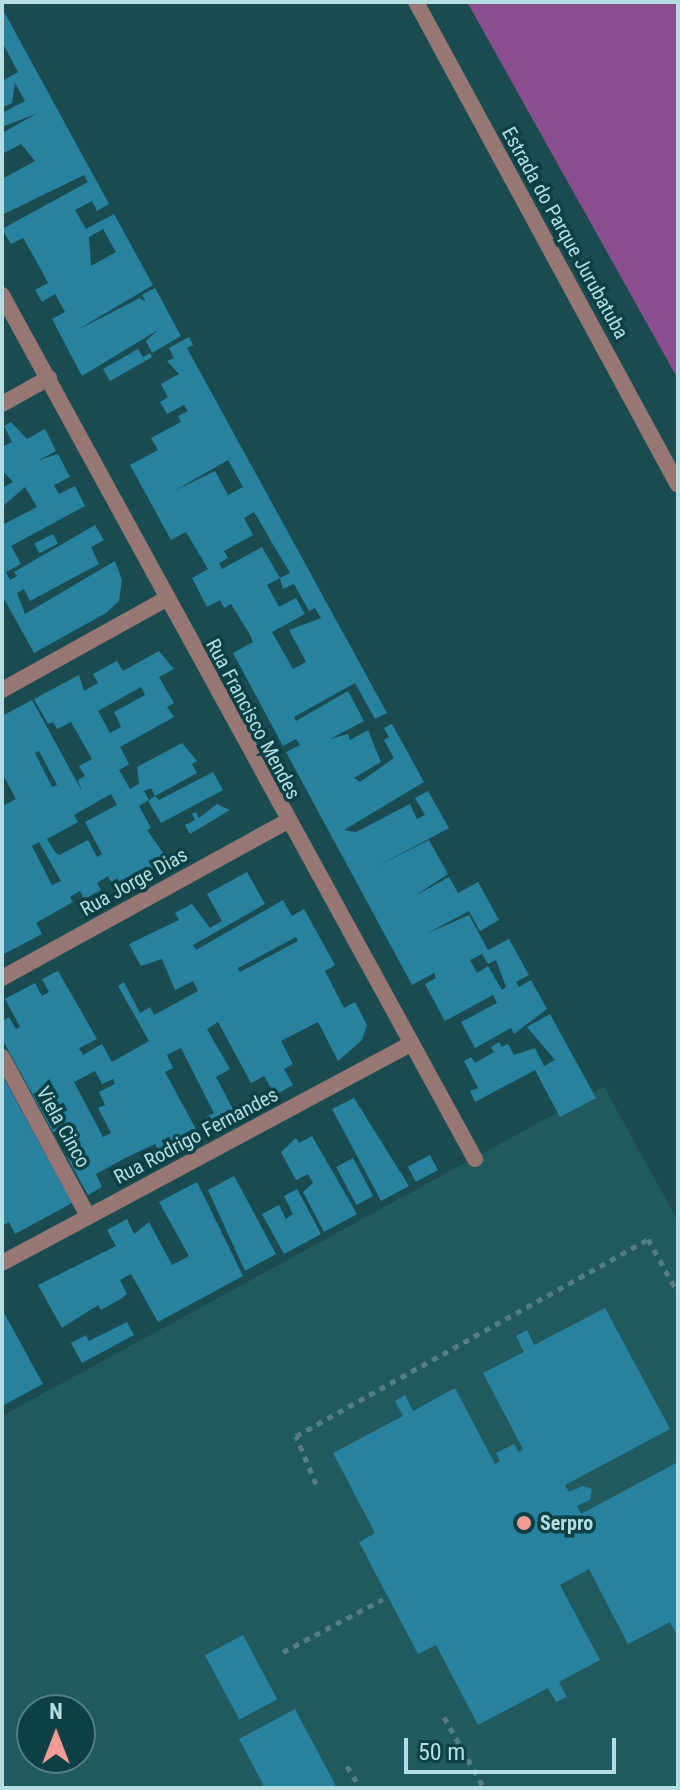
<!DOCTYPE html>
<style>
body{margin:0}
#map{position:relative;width:680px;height:1790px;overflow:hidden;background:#1a4b50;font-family:"Roboto Condensed",sans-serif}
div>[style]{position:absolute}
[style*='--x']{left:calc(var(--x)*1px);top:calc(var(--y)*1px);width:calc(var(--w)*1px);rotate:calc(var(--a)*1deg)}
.built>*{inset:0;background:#20595e}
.water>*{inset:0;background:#884e8d}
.building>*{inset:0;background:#2782a0;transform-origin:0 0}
.path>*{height:5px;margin-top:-2.5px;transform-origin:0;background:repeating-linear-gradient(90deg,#507e83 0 6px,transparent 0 12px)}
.lane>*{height:16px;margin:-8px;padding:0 8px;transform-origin:8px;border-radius:8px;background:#967774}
.street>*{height:16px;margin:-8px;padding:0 8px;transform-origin:8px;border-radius:8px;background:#967774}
.dots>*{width:22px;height:22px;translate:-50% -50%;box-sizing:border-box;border:4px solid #0d4045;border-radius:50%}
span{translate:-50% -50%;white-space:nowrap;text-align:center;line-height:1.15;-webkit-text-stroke:7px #0d4045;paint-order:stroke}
.street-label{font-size:20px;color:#b4dee2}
.poi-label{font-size:20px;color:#b4dee2;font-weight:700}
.left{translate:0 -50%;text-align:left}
.frame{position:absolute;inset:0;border:4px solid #b4dee2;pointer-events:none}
.north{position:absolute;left:16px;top:1694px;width:80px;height:80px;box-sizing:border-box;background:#0d4045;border:2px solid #507f84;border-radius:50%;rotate:0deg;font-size:22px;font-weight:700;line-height:32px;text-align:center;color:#b4dee2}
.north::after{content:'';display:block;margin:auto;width:28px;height:36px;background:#f59c96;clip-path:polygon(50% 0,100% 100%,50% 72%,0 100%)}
.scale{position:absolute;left:404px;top:1738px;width:212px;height:36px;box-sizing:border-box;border:4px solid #b4dee2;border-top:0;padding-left:10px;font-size:24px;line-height:28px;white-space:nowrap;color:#b4dee2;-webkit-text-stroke:6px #0d4045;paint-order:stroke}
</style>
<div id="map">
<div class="built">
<i style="clip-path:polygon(evenodd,604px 1087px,678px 1221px,678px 1788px,2px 1788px,2px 1416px,604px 1087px,32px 1710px,80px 1710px,80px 1758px,32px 1758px,32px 1710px)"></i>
</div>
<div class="water">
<i style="clip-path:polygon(467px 2px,678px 2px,678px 379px)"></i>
</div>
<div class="building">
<i style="clip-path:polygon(evenodd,2px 8px,109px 204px,97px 211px,92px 201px,75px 210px,86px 229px,114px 214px,153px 285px,77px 330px,140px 298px,146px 302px,142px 295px,155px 288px,181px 336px,152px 353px,146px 341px,158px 330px,82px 376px,52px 319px,65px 312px,55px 294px,42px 302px,35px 290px,48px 283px,34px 257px,23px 238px,11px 244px,2px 229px,88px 182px,84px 175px,2px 215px,2px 179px,35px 161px,21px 144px,2px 154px,2px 133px,38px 113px,2px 127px,2px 113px,25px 101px,15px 83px,12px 103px,2px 108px,2px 81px,18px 72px,2px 42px,2px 8px,103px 229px,116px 252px,91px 266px,89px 237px,103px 229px)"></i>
<i style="clip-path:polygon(evenodd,189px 337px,193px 345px,187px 348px,387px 713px,375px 719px,355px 683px,294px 717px,296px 721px,348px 691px,364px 721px,330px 739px,348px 734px,350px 740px,368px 730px,381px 762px,354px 778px,360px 782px,394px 758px,384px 740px,389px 737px,384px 728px,392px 724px,424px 782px,344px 830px,356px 832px,410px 804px,417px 819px,425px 815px,415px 798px,428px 791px,449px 828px,376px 867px,429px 840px,448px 874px,413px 897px,449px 877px,458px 893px,478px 882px,499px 920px,480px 931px,469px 911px,426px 934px,469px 915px,488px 950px,509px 939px,529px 975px,516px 982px,519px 987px,531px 980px,547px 1009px,514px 1034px,511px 1028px,475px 1048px,461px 1022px,497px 1003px,493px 995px,445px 1021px,425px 984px,436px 978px,434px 973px,412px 985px,286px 752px,300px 745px,296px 739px,283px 746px,233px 653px,253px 642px,250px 635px,231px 604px,224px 608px,220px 600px,207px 607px,192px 578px,208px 569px,186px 532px,171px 540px,130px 465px,158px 450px,151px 438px,181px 422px,178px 416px,188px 411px,184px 405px,167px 414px,160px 402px,168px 397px,161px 384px,179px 374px,167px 361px,174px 358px,169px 348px,189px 337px,228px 460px,243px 487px,228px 495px,215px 471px,174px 491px,228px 460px,189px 337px,254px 512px,290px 573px,280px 578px,262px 547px,222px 569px,219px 563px,228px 558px,224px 551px,253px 535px,244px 518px,254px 512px,189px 337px,280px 578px,283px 589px,294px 584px,309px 611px,315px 608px,321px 618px,289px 630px,306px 662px,293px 669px,272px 632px,305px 614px,296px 598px,279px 607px,267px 585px,280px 578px,189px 337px,482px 954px,488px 964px,496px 960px,506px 987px,502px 990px,488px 966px,477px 973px,470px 960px,482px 954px)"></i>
<i style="clip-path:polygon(138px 349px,143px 357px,150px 353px,152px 357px,110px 381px,103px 369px)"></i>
<i style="clip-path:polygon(11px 422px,27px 439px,45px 429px,56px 451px,39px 460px,58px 454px,70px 477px,54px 485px,59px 494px,75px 486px,85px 506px,11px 546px,21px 564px,6px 572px,10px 580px,17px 576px,14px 572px,95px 525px,104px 540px,91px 547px,99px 564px,30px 601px,24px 589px,17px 593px,25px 614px,115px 561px,122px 580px,119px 601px,106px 613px,34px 653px,2px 595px,2px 525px,37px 507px,25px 487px,2px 507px,2px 488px,13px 482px,2px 470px,2px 447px,12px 442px,4px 426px)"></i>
<i style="left:53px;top:534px;width:11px;height:21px;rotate:63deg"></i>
<i style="clip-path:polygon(evenodd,159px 651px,174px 669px,159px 677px,174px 703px,167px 707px,174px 717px,120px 747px,129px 764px,119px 770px,130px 789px,139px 784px,137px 767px,182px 743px,197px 761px,192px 764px,197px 773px,155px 796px,159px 800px,213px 772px,223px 790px,161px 823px,148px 801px,155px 796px,151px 788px,144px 791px,149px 800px,139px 806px,151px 828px,147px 830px,168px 860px,117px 893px,108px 876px,97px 883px,101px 890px,84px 899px,80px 891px,70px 897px,73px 902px,36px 923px,42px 934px,2px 955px,2px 806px,16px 799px,2px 773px,2px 716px,32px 700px,82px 791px,78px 780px,85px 776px,79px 766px,92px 759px,71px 722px,57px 729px,53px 722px,48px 724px,34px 699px,79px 675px,84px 691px,98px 683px,93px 674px,117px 661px,123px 671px,159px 651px,141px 687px,145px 695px,114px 712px,121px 727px,110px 733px,98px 711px,141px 687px,159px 651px,39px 751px,57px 785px,52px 787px,35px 753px,39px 751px,159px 651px,111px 794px,117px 805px,85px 822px,102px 854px,97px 857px,88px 840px,59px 855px,55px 852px,47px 839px,78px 822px,74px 815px,111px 794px,159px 651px,39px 842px,61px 881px,52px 885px,32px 846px,39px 842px)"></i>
<i style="clip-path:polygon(217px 804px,230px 810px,190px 834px,185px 825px,195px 820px,192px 814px,196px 812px,199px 818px)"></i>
<i style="clip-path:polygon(evenodd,247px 872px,265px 904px,193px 945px,196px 950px,283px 900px,292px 916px,304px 909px,335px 965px,325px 971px,344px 1008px,355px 1002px,367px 1025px,362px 1040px,338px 1061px,318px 1022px,281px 1041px,293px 1064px,284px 1069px,293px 1085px,275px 1095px,264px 1076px,251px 1083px,218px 1022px,207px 1029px,230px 1069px,216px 1077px,236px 1115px,212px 1128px,206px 1117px,214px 1113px,181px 1048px,167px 1055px,173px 1068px,165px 1072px,199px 1135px,161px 1155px,155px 1144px,125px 1158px,96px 1174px,102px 1187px,88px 1195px,67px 1157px,73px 1153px,60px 1129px,53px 1132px,2px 1039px,2px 1021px,9px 1017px,16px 1029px,20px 1027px,5px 999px,35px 983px,42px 996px,49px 992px,42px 979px,58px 971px,97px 1039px,79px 1048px,83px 1055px,102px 1044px,112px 1062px,149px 1041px,118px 986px,124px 982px,140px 1013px,150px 1007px,154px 1015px,198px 991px,193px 981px,175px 990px,162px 959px,141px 966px,129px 944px,179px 920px,175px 913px,192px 904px,210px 928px,222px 921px,207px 894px,247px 872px,296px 937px,298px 941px,240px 972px,238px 968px,296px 937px,247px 872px,95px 1071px,102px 1084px,113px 1079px,115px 1084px,99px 1092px,105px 1105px,98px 1108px,111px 1133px,103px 1137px,74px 1082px,95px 1071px)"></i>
<i style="clip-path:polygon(550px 1014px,596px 1098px,560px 1117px,535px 1070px,475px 1102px,470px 1091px,478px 1088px,464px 1061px,471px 1057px,475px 1063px,494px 1052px,491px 1047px,499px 1042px,502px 1047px,508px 1044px,514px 1055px,535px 1048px,544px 1066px,555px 1060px,527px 1027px)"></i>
<i style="clip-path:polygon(2px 1075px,72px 1203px,15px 1234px,9px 1222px,2px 1226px)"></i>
<i style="clip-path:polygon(354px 1098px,409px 1186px,381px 1201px,332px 1109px)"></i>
<i style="clip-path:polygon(312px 1136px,357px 1214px,324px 1232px,303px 1192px,313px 1183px,308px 1174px,296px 1180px,281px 1152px,296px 1138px,299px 1143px)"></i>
<i style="left:430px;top:1155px;width:17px;height:25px;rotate:62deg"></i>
<i style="left:353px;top:1158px;width:43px;height:19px;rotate:62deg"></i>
<i style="clip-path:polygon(234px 1176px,276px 1254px,245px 1271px,208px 1190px)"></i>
<i style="clip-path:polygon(197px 1182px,243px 1276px,158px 1322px,131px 1274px,120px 1280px,127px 1294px,119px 1300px,101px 1310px,98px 1305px,62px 1328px,38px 1285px,116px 1246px,107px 1230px,127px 1219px,134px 1234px,149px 1222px,172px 1265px,189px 1256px,159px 1202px)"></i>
<i style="clip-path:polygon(297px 1189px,321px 1234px,284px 1254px,262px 1214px,279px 1205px,286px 1219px,293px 1214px,284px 1196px)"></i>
<i style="clip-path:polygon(605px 1308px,670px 1429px,565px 1485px,569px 1492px,583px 1486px,592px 1489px,590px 1500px,577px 1506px,581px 1514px,678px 1462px,678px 1638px,670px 1622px,628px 1644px,589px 1569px,560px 1585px,600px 1660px,559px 1682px,567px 1697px,556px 1702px,548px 1688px,478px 1725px,436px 1645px,418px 1654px,359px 1542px,375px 1533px,333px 1453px,403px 1416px,395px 1401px,405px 1395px,413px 1411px,455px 1388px,495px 1464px,500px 1461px,496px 1453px,514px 1444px,519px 1452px,523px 1449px,483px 1373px,524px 1352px,516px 1336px,527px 1330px,534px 1345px)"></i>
<i style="clip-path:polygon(2px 1309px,43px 1384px,2px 1406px)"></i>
<i style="clip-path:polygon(127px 1322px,134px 1335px,82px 1363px,71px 1343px,86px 1335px,89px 1341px)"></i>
<i style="left:243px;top:1635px;width:73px;height:43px;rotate:62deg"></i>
<i style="clip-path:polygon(295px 1709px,337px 1788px,265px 1788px,239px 1739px)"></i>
</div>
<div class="path">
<i style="--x:316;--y:1484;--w:52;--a:-112.6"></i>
<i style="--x:296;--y:1436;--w:403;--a:-29.2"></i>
<i style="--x:648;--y:1239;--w:62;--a:60.9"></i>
<i style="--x:283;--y:1652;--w:113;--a:-27.9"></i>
<i style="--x:444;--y:1717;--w:81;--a:60.6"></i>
<i style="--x:347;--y:1766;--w:26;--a:59"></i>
</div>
<div class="lane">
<i style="--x:416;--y:2;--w:549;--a:61.52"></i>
<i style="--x:2;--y:1057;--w:181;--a:61.6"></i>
</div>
<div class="street">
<i style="--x:2;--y:295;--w:985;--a:61.3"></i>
<i style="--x:2;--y:404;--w:54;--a:-29"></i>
<i style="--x:2;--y:690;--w:188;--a:-29"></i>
<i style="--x:2;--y:978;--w:324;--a:-28.8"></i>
<i style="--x:2;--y:1263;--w:462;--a:-28.2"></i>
</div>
<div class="dots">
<i style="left:524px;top:1523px;background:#f59c96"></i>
</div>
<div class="street-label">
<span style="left:565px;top:233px;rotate:61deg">Estrada do Parque Jurubatuba</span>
<span style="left:253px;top:719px;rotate:62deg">Rua Francisco Mendes</span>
<span style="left:134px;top:882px;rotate:-29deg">Rua Jorge Dias</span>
<span style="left:63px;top:1127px;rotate:61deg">Viela Cinco</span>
<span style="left:196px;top:1136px;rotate:-28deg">Rua Rodrigo Fernandes</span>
</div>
<div class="poi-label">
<span class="left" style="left:540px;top:1523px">Serpro</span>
</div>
<div class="frame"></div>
<div class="north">N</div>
<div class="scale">50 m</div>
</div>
